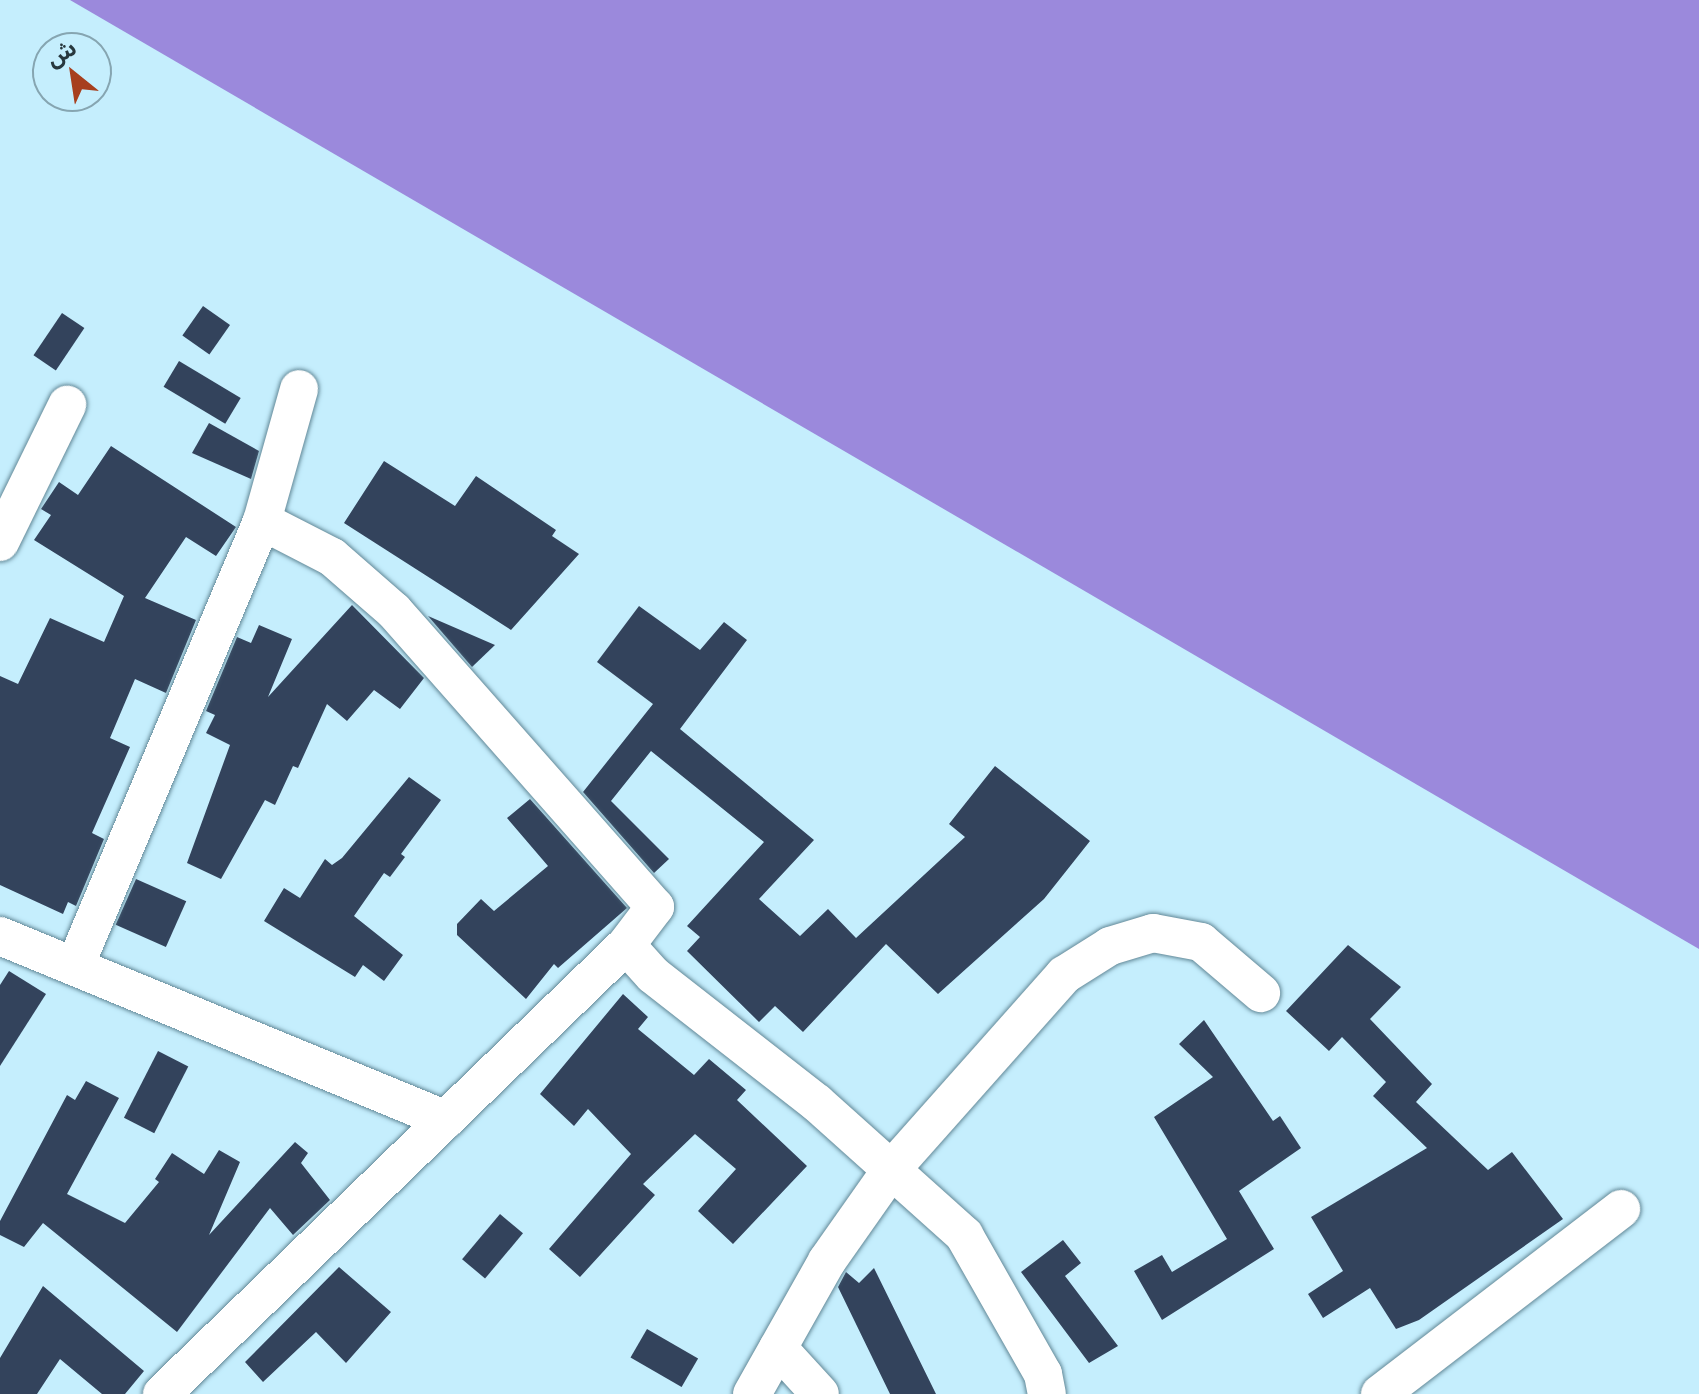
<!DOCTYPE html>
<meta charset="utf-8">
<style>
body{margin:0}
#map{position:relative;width:1699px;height:1394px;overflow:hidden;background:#c5eefd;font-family:Ubuntu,"Noto Sans Arabic",sans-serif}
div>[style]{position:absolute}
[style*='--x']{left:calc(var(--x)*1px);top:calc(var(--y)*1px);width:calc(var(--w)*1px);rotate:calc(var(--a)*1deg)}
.water>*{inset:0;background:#9b89dc}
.building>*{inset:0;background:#33435c;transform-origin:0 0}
.roads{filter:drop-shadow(0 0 2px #628897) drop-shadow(0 0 2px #628897)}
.minor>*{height:38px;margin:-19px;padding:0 19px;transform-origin:19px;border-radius:19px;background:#fff}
span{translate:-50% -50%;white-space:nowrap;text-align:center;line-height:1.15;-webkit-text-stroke:8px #c5eefd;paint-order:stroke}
.north{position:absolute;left:32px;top:32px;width:80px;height:80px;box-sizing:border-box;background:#c5eefd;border:2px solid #86a5b1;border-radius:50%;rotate:330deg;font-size:22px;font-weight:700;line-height:32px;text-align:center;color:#28383e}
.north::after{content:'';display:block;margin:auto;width:28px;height:36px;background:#a73f1e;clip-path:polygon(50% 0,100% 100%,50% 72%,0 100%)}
</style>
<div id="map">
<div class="water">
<i style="clip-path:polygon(70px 0,1699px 0,1699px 949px)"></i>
</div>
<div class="building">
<i style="left:203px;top:306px;width:33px;height:36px;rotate:35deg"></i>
<i style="left:62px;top:313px;width:27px;height:51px;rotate:34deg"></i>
<i style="left:179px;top:361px;width:72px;height:30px;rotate:31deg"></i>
<i style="clip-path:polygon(209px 423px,259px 451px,251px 479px,192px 453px)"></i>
<i style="clip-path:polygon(111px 446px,236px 527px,216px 556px,186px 537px,145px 598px,196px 620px,166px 693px,135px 679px,110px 738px,130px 747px,92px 833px,104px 839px,76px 906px,68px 902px,63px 914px,0 885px,0 676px,18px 684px,50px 618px,104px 642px,124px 596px,34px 540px,51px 515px,41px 509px,59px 482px,78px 495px)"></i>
<i style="clip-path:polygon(384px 461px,455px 506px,476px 476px,556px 530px,552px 536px,579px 554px,511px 630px,344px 523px)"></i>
<i style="clip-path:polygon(352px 605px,424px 678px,400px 709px,374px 690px,347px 721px,327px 704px,298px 768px,293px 766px,275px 805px,265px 800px,221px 879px,187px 863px,230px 745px,206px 733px,215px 715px,206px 711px,237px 637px,251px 643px,259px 625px,292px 639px,268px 697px)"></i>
<i style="clip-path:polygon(639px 606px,700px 650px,724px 622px,747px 640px,680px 729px,814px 840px,759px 899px,800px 936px,828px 909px,856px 938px,965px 837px,949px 824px,995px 766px,1090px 841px,1044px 899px,938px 994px,886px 944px,803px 1032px,775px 1006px,759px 1022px,687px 951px,700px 937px,687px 926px,764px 842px,651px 751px,611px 801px,669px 859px,654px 873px,583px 792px,653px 704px,597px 662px)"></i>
<i style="clip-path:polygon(428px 616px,495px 645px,472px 667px)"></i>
<i style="clip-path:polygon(409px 777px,441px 800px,401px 854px,405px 857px,390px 877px,384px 873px,354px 916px,403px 955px,384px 981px,363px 965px,355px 977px,264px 921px,284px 888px,300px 898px,325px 859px,332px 865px,342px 858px)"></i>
<i style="clip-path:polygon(530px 799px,627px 908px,558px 968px,554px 964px,526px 999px,457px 935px,457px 924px,481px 899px,494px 911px,548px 866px,507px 818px)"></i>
<i style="left:136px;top:879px;width:55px;height:50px;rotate:24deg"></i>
<i style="clip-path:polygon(1348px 945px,1401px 987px,1370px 1019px,1432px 1084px,1416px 1102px,1488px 1170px,1512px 1152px,1563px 1219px,1419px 1320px,1396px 1329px,1370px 1288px,1323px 1318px,1308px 1294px,1343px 1271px,1311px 1217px,1427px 1148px,1373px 1096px,1386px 1082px,1342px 1037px,1329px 1051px,1286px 1011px)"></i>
<i style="clip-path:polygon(9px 971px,46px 994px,0 1066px,0 985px)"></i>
<i style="clip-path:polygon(623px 994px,648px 1017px,638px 1029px,694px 1075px,709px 1059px,746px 1090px,737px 1100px,807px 1166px,733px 1244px,698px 1211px,736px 1169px,695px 1134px,643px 1184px,655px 1195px,580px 1277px,549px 1249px,631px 1154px,588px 1109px,574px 1126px,540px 1094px)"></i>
<i style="clip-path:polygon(1204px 1020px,1273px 1121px,1280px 1116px,1301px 1148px,1239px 1191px,1274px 1249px,1162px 1320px,1134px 1271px,1162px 1255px,1172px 1272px,1227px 1239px,1154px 1117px,1213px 1077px,1179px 1044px)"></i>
<i style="left:158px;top:1051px;width:34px;height:75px;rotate:27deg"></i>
<i style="clip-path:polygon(86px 1081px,119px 1098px,67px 1194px,125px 1223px,159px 1182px,155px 1179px,172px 1153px,204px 1174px,219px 1150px,240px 1162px,209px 1235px,295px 1142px,308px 1153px,301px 1163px,330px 1200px,293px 1235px,270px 1208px,177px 1332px,43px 1223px,24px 1247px,0 1235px,0 1221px,67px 1095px,75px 1100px)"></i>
<i style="left:500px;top:1214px;width:30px;height:59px;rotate:40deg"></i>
<i style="clip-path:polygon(1063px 1240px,1081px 1263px,1065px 1276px,1118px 1346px,1089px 1363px,1021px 1272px)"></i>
<i style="clip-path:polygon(339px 1267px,391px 1312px,346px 1363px,316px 1332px,263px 1382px,245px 1362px)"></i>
<i style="clip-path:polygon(874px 1268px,936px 1394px,890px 1394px,838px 1287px,846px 1272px,859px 1283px)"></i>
<i style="clip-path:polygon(43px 1286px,144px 1371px,125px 1394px,102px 1394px,60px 1359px,37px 1394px,0 1394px,0 1358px)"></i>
<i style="left:647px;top:1329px;width:59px;height:33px;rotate:30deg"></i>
</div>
<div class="roads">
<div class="minor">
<i style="--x:0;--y:542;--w:153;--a:-63.9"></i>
<i style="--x:0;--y:936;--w:482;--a:22.4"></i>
<i style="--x:626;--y:945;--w:40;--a:48"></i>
<i style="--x:653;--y:975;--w:208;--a:38"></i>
<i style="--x:817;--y:1103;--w:198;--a:41.9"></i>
<i style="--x:964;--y:1235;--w:160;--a:60.4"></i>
<i style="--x:1043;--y:1374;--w:20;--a:79"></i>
<i style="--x:75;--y:966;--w:483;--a:-67.2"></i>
<i style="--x:262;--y:521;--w:137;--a:-74.3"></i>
<i style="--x:778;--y:1348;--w:62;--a:47.6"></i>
<i style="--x:162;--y:1394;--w:646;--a:-44.06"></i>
<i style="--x:626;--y:945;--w:48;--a:-52.7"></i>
<i style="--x:655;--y:907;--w:395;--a:-131.4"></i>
<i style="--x:394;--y:611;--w:82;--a:-138.9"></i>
<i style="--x:332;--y:557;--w:79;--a:-152.8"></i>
<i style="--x:752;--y:1394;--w:153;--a:-60.6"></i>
<i style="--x:827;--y:1261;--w:111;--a:-54.9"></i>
<i style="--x:891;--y:1170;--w:261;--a:-48.4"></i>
<i style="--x:1064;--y:975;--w:54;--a:-32.2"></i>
<i style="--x:1110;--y:946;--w:45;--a:-16.8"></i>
<i style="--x:1153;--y:933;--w:49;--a:10.6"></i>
<i style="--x:1201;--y:942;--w:79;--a:40.4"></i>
<i style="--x:1380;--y:1394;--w:304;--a:-37.5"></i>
</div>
</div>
<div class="north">ش</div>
</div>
